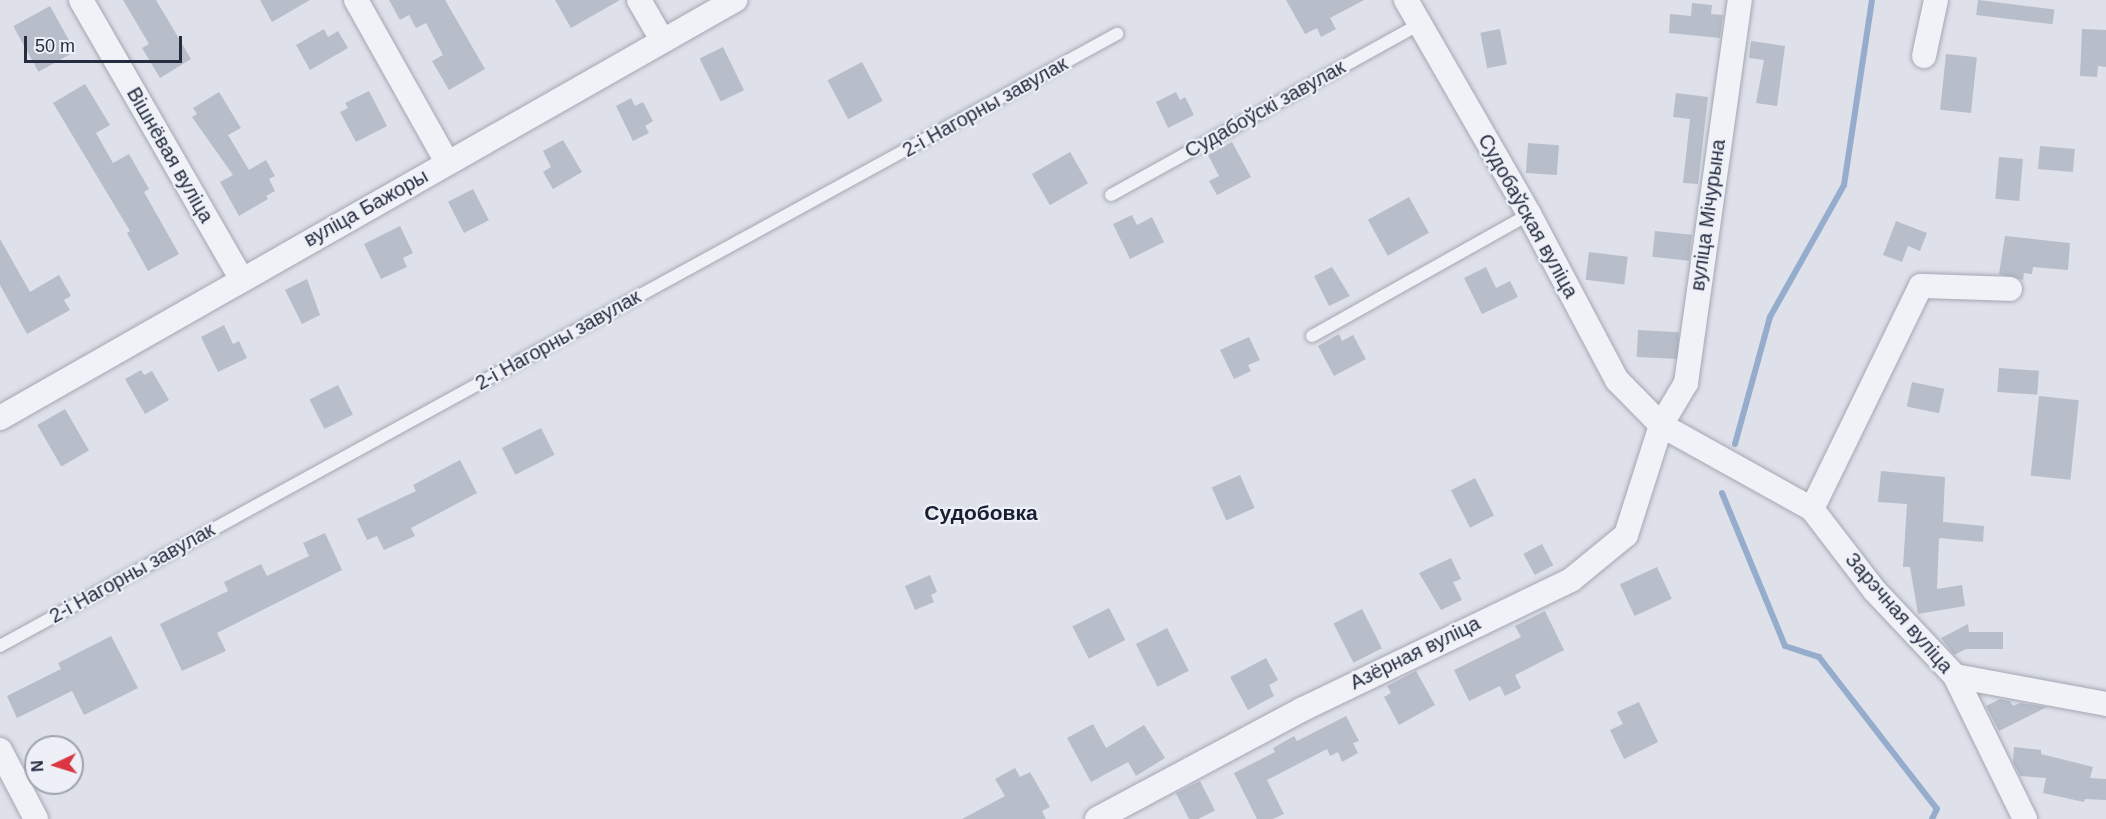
<!DOCTYPE html>
<meta charset="utf-8">
<style>
body{margin:0}
#map{position:relative;width:2106px;height:819px;overflow:hidden;background:#dee1e9;font-family:Helvetica,sans-serif}
div>[style]{position:absolute}
[style*='--x']{left:calc(var(--x)*1px);top:calc(var(--y)*1px);width:calc(var(--w)*1px);rotate:calc(var(--a)*1deg)}
.stream>*{height:6px;margin:-3px;padding:0 3px;transform-origin:3px;border-radius:3px;background:#95accc}
.building>*{inset:0;background:#b7bdc9;transform-origin:0 0}
.roads{filter:drop-shadow(0 0 2px #a3a7b3) drop-shadow(0 0 2px #a3a7b3)}
.lane>*{height:12px;margin:-6px;padding:0 6px;transform-origin:6px;border-radius:6px;background:#f1f2f7}
.street>*{height:24px;margin:-12px;padding:0 12px;transform-origin:12px;border-radius:12px;background:#f1f2f7}
span{translate:-50% -50%;white-space:nowrap;text-align:center;line-height:1.15;-webkit-text-stroke:4.5px #edf0f6;paint-order:stroke}
.street-label{font-size:20px;color:#262d41}
.neighbourhood-label{font-size:21px;color:#181f32;font-weight:700}
.north{position:absolute;left:24px;top:735px;width:60px;height:60px;box-sizing:border-box;background:#edf0f6;border:2px solid #9da2ae;border-radius:50%;rotate:266deg;font-size:16px;font-weight:700;line-height:24px;text-align:center;color:#262d41}
.north::after{content:'';display:block;margin:auto;width:21px;height:27px;background:#da3742;clip-path:polygon(50% 0,100% 100%,50% 72%,0 100%)}
.scale{position:absolute;left:24px;top:36px;width:158px;height:27px;box-sizing:border-box;border:3px solid #262d41;border-top:0;padding-left:8px;font-size:18px;line-height:21px;white-space:nowrap;color:#262d41;-webkit-text-stroke:4px #edf0f6;paint-order:stroke}
</style>
<div id="map">
<div class="stream">
<i style="--x:1735;--y:444;--w:132;--a:-74.6"></i>
<i style="--x:1770;--y:317;--w:151;--a:-60.7"></i>
<i style="--x:1844;--y:185;--w:187;--a:-81.4"></i>
<i style="--x:1722;--y:493;--w:165;--a:67.6"></i>
<i style="--x:1785;--y:646;--w:36;--a:18"></i>
<i style="--x:1819;--y:657;--w:192;--a:52.2"></i>
<i style="--x:1937;--y:809;--w:11;--a:117"></i>
</div>
<div class="building">
<i style="clip-path:polygon(123px 0,156px 0,191px 59px,160px 78px,142px 48px,149px 44px)"></i>
<i style="clip-path:polygon(260px 0,310px 0,272px 22px)"></i>
<i style="clip-path:polygon(389px 0,445px 0,485px 69px,449px 90px,432px 61px,443px 55px,426px 23px,416px 28px,409px 15px,400px 20px)"></i>
<i style="clip-path:polygon(555px 0,620px 0,571px 28px)"></i>
<i style="clip-path:polygon(1286px 0,1364px 0,1330px 18px,1336px 29px,1321px 37px,1317px 28px,1305px 34px)"></i>
<i style="left:1978px;top:0;width:77px;height:15px;rotate:7deg"></i>
<i style="clip-path:polygon(1692px 3px,1712px 5px,1711px 14px,1723px 15px,1720px 38px,1669px 33px,1670px 14px,1691px 16px)"></i>
<i style="left:50px;top:6px;width:52px;height:42px;rotate:61deg"></i>
<i style="clip-path:polygon(324px 29px,328px 37px,338px 31px,348px 48px,310px 70px,296px 45px)"></i>
<i style="left:1500px;top:29px;width:36px;height:20px;rotate:79deg"></i>
<i style="clip-path:polygon(2082px 29px,2106px 30px,2106px 67px,2098px 66px,2097px 77px,2080px 76px)"></i>
<i style="clip-path:polygon(1751px 41px,1785px 46px,1777px 106px,1756px 103px,1764px 60px,1749px 58px)"></i>
<i style="left:723px;top:47px;width:48px;height:26px;rotate:64deg"></i>
<i style="left:1946px;top:54px;width:31px;height:56px;rotate:6deg"></i>
<i style="left:862px;top:62px;width:44px;height:39px;rotate:62deg"></i>
<i style="clip-path:polygon(85px 84px,110px 125px,96px 133px,113px 163px,129px 154px,149px 189px,144px 192px,179px 254px,148px 271px,127px 233px,130px 231px,53px 103px)"></i>
<i style="clip-path:polygon(369px 91px,387px 126px,356px 142px,340px 112px,348px 108px,345px 103px)"></i>
<i style="clip-path:polygon(219px 92px,241px 128px,228px 135px,249px 170px,266px 160px,275px 176px,269px 179px,275px 191px,266px 196px,268px 199px,239px 216px,220px 182px,233px 175px,192px 117px,197px 114px,193px 108px)"></i>
<i style="clip-path:polygon(1176px 92px,1180px 100px,1185px 97px,1194px 115px,1168px 128px,1156px 102px)"></i>
<i style="clip-path:polygon(1676px 93px,1708px 97px,1698px 184px,1683px 183px,1690px 119px,1673px 117px)"></i>
<i style="clip-path:polygon(631px 98px,635px 106px,643px 102px,653px 121px,645px 126px,649px 133px,633px 141px,616px 106px)"></i>
<i style="clip-path:polygon(563px 140px,582px 172px,553px 189px,543px 172px,551px 167px,543px 151px)"></i>
<i style="clip-path:polygon(1232px 142px,1251px 177px,1217px 195px,1209px 181px,1219px 176px,1208px 155px)"></i>
<i style="left:1528px;top:143px;width:31px;height:30px;rotate:4deg"></i>
<i style="left:2040px;top:146px;width:35px;height:23px;rotate:5deg"></i>
<i style="left:1070px;top:152px;width:36px;height:44px;rotate:60deg"></i>
<i style="left:1999px;top:157px;width:24px;height:42px;rotate:5deg"></i>
<i style="left:473px;top:189px;width:35px;height:28px;rotate:63deg"></i>
<i style="left:1409px;top:197px;width:41px;height:47px;rotate:61deg"></i>
<i style="clip-path:polygon(1132px 215px,1137px 225px,1152px 217px,1164px 242px,1130px 259px,1113px 224px)"></i>
<i style="clip-path:polygon(1896px 221px,1927px 233px,1920px 251px,1908px 246px,1902px 262px,1883px 255px)"></i>
<i style="clip-path:polygon(400px 226px,413px 253px,403px 258px,407px 267px,381px 279px,364px 244px)"></i>
<i style="left:1655px;top:231px;width:37px;height:26px;rotate:6deg"></i>
<i style="clip-path:polygon(2005px 236px,2070px 243px,2068px 270px,2033px 267px,2032px 274px,2024px 273px,2023px 280px,1999px 274px)"></i>
<i style="clip-path:polygon(0 239px,30px 292px,59px 275px,71px 296px,64px 300px,70px 310px,27px 334px,0 285px)"></i>
<i style="left:1589px;top:252px;width:39px;height:28px;rotate:7deg"></i>
<i style="clip-path:polygon(1332px 267px,1350px 296px,1329px 306px,1314px 276px)"></i>
<i style="clip-path:polygon(1486px 267px,1496px 288px,1510px 281px,1518px 297px,1482px 314px,1464px 278px)"></i>
<i style="clip-path:polygon(307px 279px,320px 315px,302px 324px,285px 290px)"></i>
<i style="clip-path:polygon(224px 325px,233px 344px,239px 341px,247px 358px,218px 372px,201px 337px)"></i>
<i style="left:1638px;top:330px;width:41px;height:27px;rotate:3deg"></i>
<i style="clip-path:polygon(1339px 334px,1342px 341px,1353px 335px,1366px 359px,1334px 376px,1318px 346px)"></i>
<i style="clip-path:polygon(1249px 337px,1260px 360px,1248px 365px,1251px 371px,1234px 379px,1220px 350px)"></i>
<i style="left:1999px;top:368px;width:40px;height:24px;rotate:4deg"></i>
<i style="clip-path:polygon(141px 370px,144px 375px,152px 371px,169px 400px,145px 414px,125px 379px)"></i>
<i style="left:1912px;top:382px;width:33px;height:25px;rotate:12deg"></i>
<i style="left:338px;top:385px;width:33px;height:32px;rotate:63deg"></i>
<i style="left:2039px;top:396px;width:40px;height:80px;rotate:6deg"></i>
<i style="left:65px;top:409px;width:48px;height:32px;rotate:60deg"></i>
<i style="left:541px;top:428px;width:30px;height:44px;rotate:63deg"></i>
<i style="clip-path:polygon(460px 460px,477px 493px,411px 528px,415px 536px,384px 550px,377px 536px,367px 540px,357px 519px,416px 491px,413px 485px)"></i>
<i style="clip-path:polygon(1881px 471px,1945px 477px,1943px 522px,1984px 526px,1983px 542px,1939px 538px,1937px 589px,1962px 585px,1965px 606px,1918px 614px,1910px 567px,1903px 567px,1907px 504px,1878px 502px)"></i>
<i style="left:1240px;top:475px;width:36px;height:31px;rotate:66deg"></i>
<i style="left:1475px;top:478px;width:42px;height:27px;rotate:63deg"></i>
<i style="clip-path:polygon(325px 533px,342px 570px,217px 633px,226px 651px,182px 671px,160px 624px,228px 591px,224px 582px,261px 564px,267px 576px,309px 556px,303px 543px)"></i>
<i style="left:1542px;top:544px;width:24px;height:21px;rotate:62deg"></i>
<i style="clip-path:polygon(1451px 558px,1461px 579px,1453px 582px,1462px 600px,1441px 610px,1419px 573px)"></i>
<i style="left:1657px;top:567px;width:35px;height:41px;rotate:65deg"></i>
<i style="clip-path:polygon(930px 575px,937px 592px,931px 595px,934px 602px,915px 610px,905px 586px)"></i>
<i style="left:1109px;top:608px;width:36px;height:41px;rotate:63deg"></i>
<i style="left:1362px;top:609px;width:44px;height:32px;rotate:63deg"></i>
<i style="clip-path:polygon(1545px 611px,1564px 650px,1515px 675px,1521px 688px,1505px 696px,1500px 686px,1469px 701px,1454px 670px,1521px 637px,1515px 626px)"></i>
<i style="clip-path:polygon(1968px 624px,1969px 632px,2003px 632px,2003px 649px,1966px 649px,1954px 655px,1941px 638px)"></i>
<i style="left:1167px;top:628px;width:48px;height:35px;rotate:63deg"></i>
<i style="clip-path:polygon(111px 636px,138px 688px,84px 715px,72px 691px,17px 718px,7px 696px,61px 669px,58px 663px)"></i>
<i style="clip-path:polygon(1266px 658px,1278px 680px,1269px 685px,1274px 696px,1248px 710px,1230px 677px)"></i>
<i style="clip-path:polygon(1416px 671px,1435px 705px,1399px 725px,1384px 697px,1391px 693px,1387px 686px)"></i>
<i style="clip-path:polygon(2000px 699px,2010px 701px,2013px 706px,2020px 703px,2047px 707px,1999px 731px,1986px 706px)"></i>
<i style="clip-path:polygon(1639px 702px,1658px 742px,1624px 759px,1610px 730px,1623px 724px,1617px 712px)"></i>
<i style="clip-path:polygon(1346px 716px,1359px 741px,1353px 743px,1358px 753px,1342px 762px,1338px 752px,1330px 756px,1327px 749px,1267px 780px,1284px 814px,1273px 819px,1257px 819px,1234px 773px,1275px 752px,1273px 748px,1294px 736px,1297px 741px)"></i>
<i style="clip-path:polygon(1093px 724px,1106px 748px,1144px 725px,1165px 758px,1136px 776px,1128px 762px,1091px 782px,1067px 738px)"></i>
<i style="clip-path:polygon(2014px 747px,2041px 750px,2041px 754px,2093px 767px,2090px 778px,2106px 779px,2106px 800px,2085px 799px,2084px 802px,2043px 793px,2046px 778px,2020px 776px,2013px 762px)"></i>
<i style="clip-path:polygon(1015px 768px,1020px 777px,1030px 772px,1050px 807px,1042px 811px,1046px 819px,962px 819px,1005px 796px,995px 779px)"></i>
<i style="left:1200px;top:781px;width:33px;height:27px;rotate:63deg"></i>
</div>
<div class="roads">
<div class="lane">
<i style="--x:1111;--y:195;--w:352;--a:-29"></i>
<i style="--x:1312;--y:336;--w:249;--a:-29.3"></i>
<i style="--x:0;--y:646;--w:1274;--a:-28.72"></i>
</div>
<div class="street">
<i style="--x:81;--y:0;--w:321;--a:60.1"></i>
<i style="--x:356;--y:0;--w:186;--a:60.7"></i>
<i style="--x:639;--y:0;--w:46;--a:60.1"></i>
<i style="--x:1406;--y:0;--w:247;--a:60.1"></i>
<i style="--x:1529;--y:214;--w:188;--a:62.1"></i>
<i style="--x:1617;--y:380;--w:63;--a:45.6"></i>
<i style="--x:1661;--y:425;--w:173;--a:29.1"></i>
<i style="--x:1812;--y:509;--w:103;--a:52.5"></i>
<i style="--x:1875;--y:591;--w:117;--a:46.7"></i>
<i style="--x:1955;--y:676;--w:159;--a:63.9"></i>
<i style="--x:1924;--y:56;--w:57;--a:-77.9"></i>
<i style="--x:0;--y:418;--w:846;--a:-29.63"></i>
<i style="--x:1812;--y:509;--w:248;--a:-64"></i>
<i style="--x:1921;--y:286;--w:89;--a:1.9"></i>
<i style="--x:1955;--y:676;--w:154;--a:10.5"></i>
<i style="--x:0;--y:750;--w:78;--a:62.4"></i>
<i style="--x:1097;--y:819;--w:234;--a:-28.1"></i>
<i style="--x:1303;--y:709;--w:297;--a:-25.7"></i>
<i style="--x:1571;--y:580;--w:71;--a:-39.3"></i>
<i style="--x:1626;--y:535;--w:115;--a:-72.3"></i>
<i style="--x:1661;--y:425;--w:49;--a:-59.2"></i>
<i style="--x:1686;--y:383;--w:387;--a:-82"></i>
</div>
</div>
<div class="street-label">
<span style="left:985px;top:107px;rotate:-29deg">2-і Нагорны завулак</span>
<span style="left:1265px;top:109px;rotate:-29deg">Судабоўскі завулак</span>
<span style="left:170px;top:155px;rotate:60deg">Вішнёвая вуліца</span>
<span style="left:366px;top:208px;rotate:-29deg">вуліца Бажоры</span>
<span style="left:1708px;top:215px;rotate:-82deg">вуліца Мічурына</span>
<span style="left:1528px;top:216px;rotate:61deg">Судобаўская вуліца</span>
<span style="left:558px;top:340px;rotate:-29deg">2-і Нагорны завулак</span>
<span style="left:132px;top:573px;rotate:-29deg">2-і Нагорны завулак</span>
<span style="left:1899px;top:613px;rotate:49deg">Зарэчная вуліца</span>
<span style="left:1415px;top:653px;rotate:-26deg">Азёрная вуліца</span>
</div>
<div class="neighbourhood-label">
<span style="left:981px;top:513px">Судобовка</span>
</div>
<div class="north">N</div>
<div class="scale">50 m</div>
</div>
